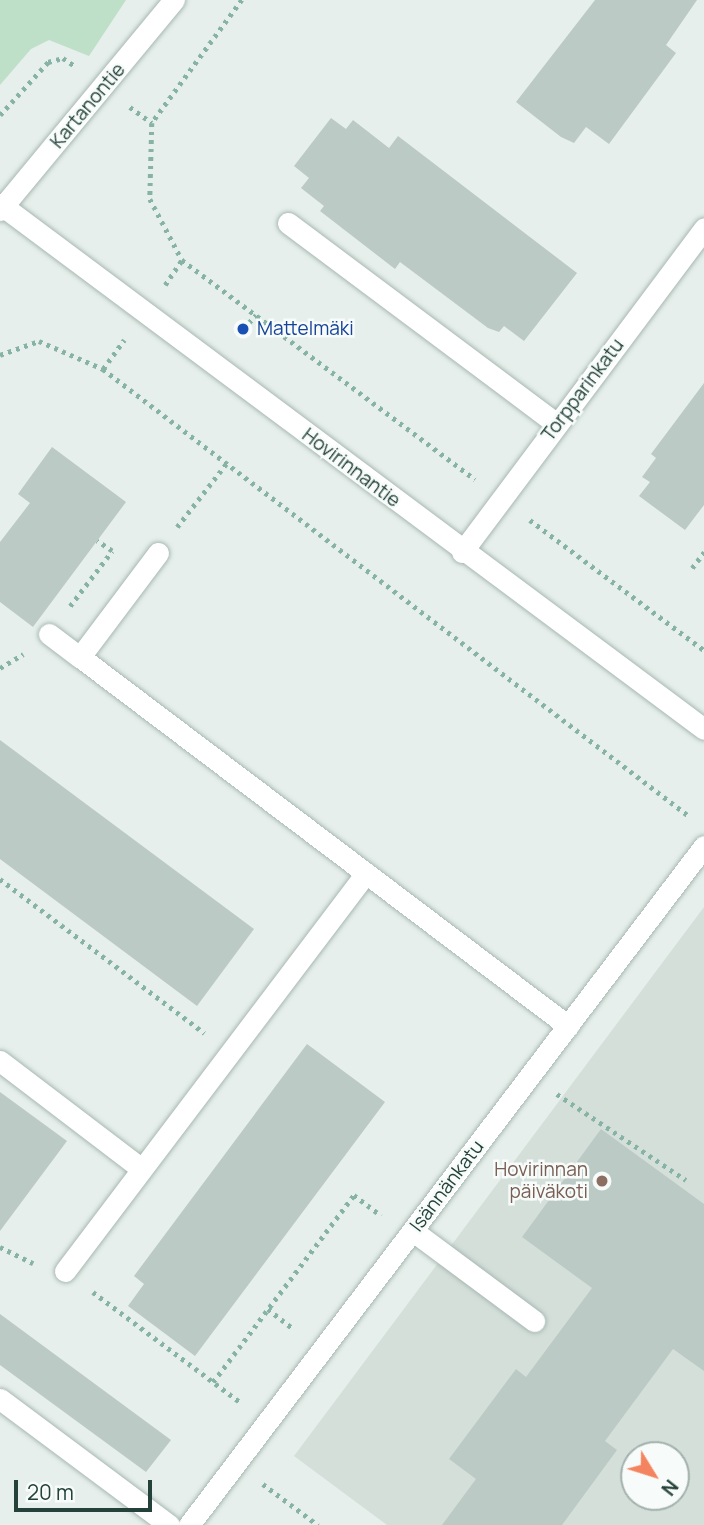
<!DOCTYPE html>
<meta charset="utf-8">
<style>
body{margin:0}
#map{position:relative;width:704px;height:1525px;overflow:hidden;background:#e6efeb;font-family:Manrope,sans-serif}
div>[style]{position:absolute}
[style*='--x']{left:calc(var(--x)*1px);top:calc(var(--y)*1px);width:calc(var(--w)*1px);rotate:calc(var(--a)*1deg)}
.built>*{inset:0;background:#d4dfda}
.green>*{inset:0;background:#bfe0c8}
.building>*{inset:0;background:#bbcac4}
.path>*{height:4.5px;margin-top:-2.25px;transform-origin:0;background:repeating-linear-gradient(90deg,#86b3a5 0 3.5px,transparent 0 8.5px)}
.roads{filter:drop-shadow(0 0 2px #a8b8b2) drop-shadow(0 0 2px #a8b8b2)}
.minor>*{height:21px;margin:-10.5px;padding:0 10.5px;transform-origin:10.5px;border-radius:10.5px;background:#fff}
.dots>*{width:19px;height:19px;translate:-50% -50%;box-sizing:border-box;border:4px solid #f7fbf9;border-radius:50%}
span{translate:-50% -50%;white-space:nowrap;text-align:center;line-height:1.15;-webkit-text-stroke:5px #f7fbf9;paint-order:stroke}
.street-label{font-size:19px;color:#24423a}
.transit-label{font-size:19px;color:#164399}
.left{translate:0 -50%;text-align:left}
.education-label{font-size:19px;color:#785e54}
.right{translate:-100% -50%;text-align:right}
.north{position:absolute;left:620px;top:1441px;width:70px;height:70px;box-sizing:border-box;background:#f7fbf9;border:2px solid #a3b1ad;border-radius:50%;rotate:128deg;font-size:19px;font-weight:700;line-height:28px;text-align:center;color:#24423a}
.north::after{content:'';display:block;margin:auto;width:24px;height:32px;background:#f4845f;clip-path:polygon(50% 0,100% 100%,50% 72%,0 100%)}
.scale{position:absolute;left:14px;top:1480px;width:138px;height:32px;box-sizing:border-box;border:4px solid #24423a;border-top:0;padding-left:9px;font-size:21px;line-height:24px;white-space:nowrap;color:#24423a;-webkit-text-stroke:5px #f7fbf9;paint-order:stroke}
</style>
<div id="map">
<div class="built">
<i style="clip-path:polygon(evenodd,704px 907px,704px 1525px,387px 1525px,294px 1456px,704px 907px,634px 1455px,676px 1455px,676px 1497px,634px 1497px,634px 1455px)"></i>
</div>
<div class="green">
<i style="clip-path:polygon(0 0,126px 0,89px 56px,49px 40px,31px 49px,0 85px)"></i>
</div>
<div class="building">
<i style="clip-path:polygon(595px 0,697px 0,666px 45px,676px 53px,609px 144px,586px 127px,574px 143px,561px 137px,516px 102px)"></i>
<i style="clip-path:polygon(331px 118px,346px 129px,353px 120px,389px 148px,398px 136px,577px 273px,524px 341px,504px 326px,499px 332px,488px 328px,400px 262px,395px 269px,320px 211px,324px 206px,301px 188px,309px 178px,294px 166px)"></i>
<i style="clip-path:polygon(704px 383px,704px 505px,685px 530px,639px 496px,650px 482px,642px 477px,656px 458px,651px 454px)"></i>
<i style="clip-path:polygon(52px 447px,126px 502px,33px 627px,0 602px,0 542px,30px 503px,18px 494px)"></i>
<i style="clip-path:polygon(0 740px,254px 929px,197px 1006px,0 859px)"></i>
<i style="clip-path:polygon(307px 1044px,385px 1102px,195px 1356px,128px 1306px,144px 1284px,134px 1276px)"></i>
<i style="clip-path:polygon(0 1092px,67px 1141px,0 1231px)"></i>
<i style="clip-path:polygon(601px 1129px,704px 1204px,704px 1371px,673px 1349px,605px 1441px,617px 1450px,562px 1525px,442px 1525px,476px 1479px,449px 1459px,516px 1369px,526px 1377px,592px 1288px,522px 1237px)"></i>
<i style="clip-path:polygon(0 1314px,171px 1440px,146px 1472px,0 1365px)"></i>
</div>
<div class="path">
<i style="--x:242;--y:0;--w:152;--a:126.2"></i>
<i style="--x:152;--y:123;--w:76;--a:91.5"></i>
<i style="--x:150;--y:199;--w:69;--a:62.3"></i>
<i style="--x:182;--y:260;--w:366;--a:36.8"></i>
<i style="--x:130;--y:107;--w:27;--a:36"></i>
<i style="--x:0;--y:115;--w:72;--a:-47.8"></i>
<i style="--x:48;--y:62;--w:16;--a:-15"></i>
<i style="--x:63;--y:58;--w:14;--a:34"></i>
<i style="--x:165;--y:285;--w:30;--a:-56"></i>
<i style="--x:243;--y:329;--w:19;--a:-47"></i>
<i style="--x:0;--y:355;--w:41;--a:-19.7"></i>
<i style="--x:39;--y:341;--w:70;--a:23.6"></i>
<i style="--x:103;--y:369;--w:737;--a:37.34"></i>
<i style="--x:103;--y:369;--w:36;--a:-54"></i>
<i style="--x:530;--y:520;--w:217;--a:36.8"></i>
<i style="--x:177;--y:527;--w:80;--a:-52.1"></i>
<i style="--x:692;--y:568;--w:20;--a:-53"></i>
<i style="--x:70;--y:606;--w:69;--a:-52.6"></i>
<i style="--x:112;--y:551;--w:18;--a:-146"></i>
<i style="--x:0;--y:668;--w:27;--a:-31"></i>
<i style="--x:0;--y:879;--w:256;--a:37"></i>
<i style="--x:557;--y:1094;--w:155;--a:33.7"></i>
<i style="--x:0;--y:1247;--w:37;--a:26"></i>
<i style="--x:93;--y:1292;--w:184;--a:36.8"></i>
<i style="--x:268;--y:1309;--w:33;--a:38"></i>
<i style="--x:213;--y:1382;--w:234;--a:-53"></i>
<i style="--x:354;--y:1195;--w:34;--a:37"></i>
<i style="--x:263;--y:1484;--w:69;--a:36.7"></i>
</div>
<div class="roads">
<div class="minor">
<i style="--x:0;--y:204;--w:878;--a:36.71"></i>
<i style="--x:0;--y:210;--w:273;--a:-50.4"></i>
<i style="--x:288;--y:223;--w:336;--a:36.8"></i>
<i style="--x:462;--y:552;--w:404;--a:-53.2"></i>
<i style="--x:158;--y:553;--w:130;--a:126.9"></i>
<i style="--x:80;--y:657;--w:612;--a:37.09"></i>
<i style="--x:49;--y:634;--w:39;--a:37"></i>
<i style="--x:0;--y:1061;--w:178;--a:37.3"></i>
<i style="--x:413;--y:1231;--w:151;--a:36.6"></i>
<i style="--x:65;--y:1271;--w:499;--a:-52.9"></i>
<i style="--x:0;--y:1399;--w:211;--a:36.7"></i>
<i style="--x:189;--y:1525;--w:852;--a:-52.82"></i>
</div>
</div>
<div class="dots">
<i style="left:243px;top:329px;background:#1a4fb4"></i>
<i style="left:602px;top:1181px;background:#8d6e63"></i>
</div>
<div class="street-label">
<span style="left:88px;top:106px;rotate:-50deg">Kartanontie</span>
<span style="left:583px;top:390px;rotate:-53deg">Torpparinkatu</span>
<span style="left:351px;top:468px;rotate:37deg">Hovirinnantie</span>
<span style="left:447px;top:1186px;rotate:-53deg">Isännänkatu</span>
</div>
<div class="transit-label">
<span class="left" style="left:257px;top:329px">Mattelmäki</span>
</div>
<div class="education-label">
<span class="right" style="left:588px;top:1181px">Hovirinnan<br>päiväkoti</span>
</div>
<div class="north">N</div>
<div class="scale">20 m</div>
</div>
